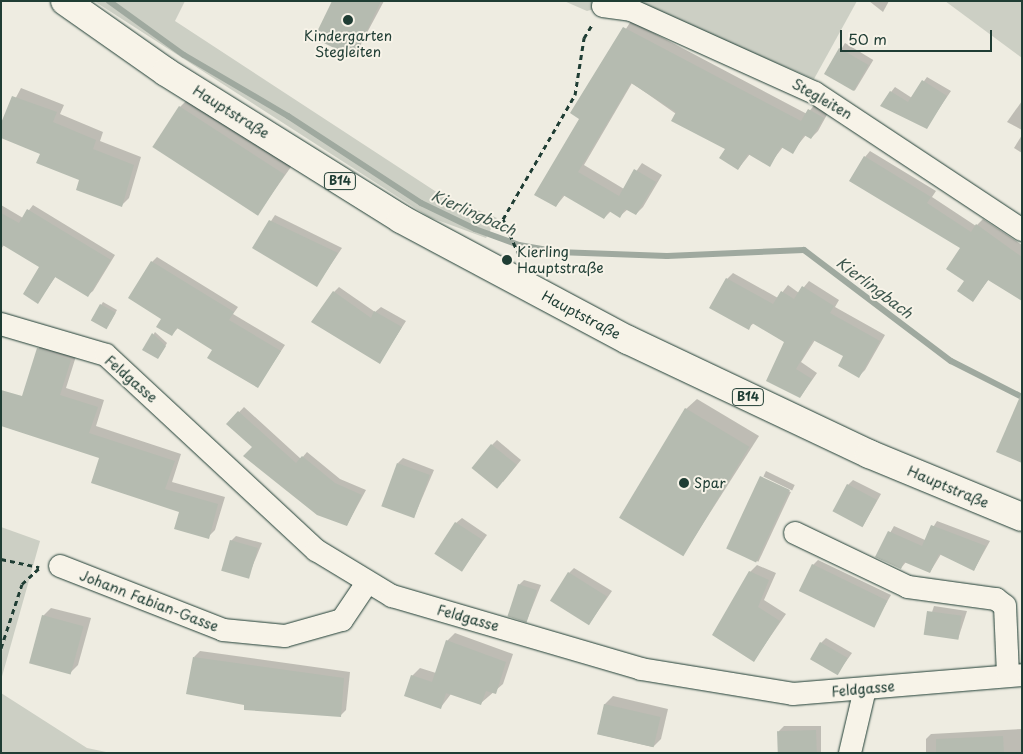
<!DOCTYPE html>
<meta charset="utf-8">
<style>
body{margin:0}
#map{position:relative;width:1023px;height:754px;overflow:hidden;background:#eeece1;font-family:"Playpen Sans",sans-serif}
div>[style]{position:absolute}
[style*='--x']{left:calc(var(--x)*1px);top:calc(var(--y)*1px);width:calc(var(--w)*1px);rotate:calc(var(--a)*1deg)}
.green>*{inset:0;background:#cccfc4}
.shadow>*{inset:0;background:#0003;transform-origin:0 0}
.stream>*{height:6px;margin:-3px;padding:0 3px;transform-origin:3px;border-radius:3px;background:#9fa99f}
.building>*{inset:0;background:#b5bbb0;transform-origin:0 0}
.path>*{height:3px;margin-top:-1.5px;transform-origin:0;background:repeating-linear-gradient(90deg,#1f3d34 0 5px,transparent 0 9px)}
.roads{filter:drop-shadow(0 0 1px #1f3d34) drop-shadow(0 0 1px #1f3d34)}
.minor>*{height:22px;margin:-11px;padding:0 11px;transform-origin:11px;border-radius:11px;background:#f7f3e8}
.major>*{height:28px;margin:-14px;padding:0 14px;transform-origin:14px;border-radius:14px;background:#f7f3e8}
.dots>*{width:14px;height:14px;translate:-50% -50%;box-sizing:border-box;border:2px solid #f7f3e8;border-radius:50%}
span{translate:-50% -50%;white-space:nowrap;text-align:center;line-height:1.15;-webkit-text-stroke:4px #f7f3e8;paint-order:stroke}
.shield-label span{padding:1px 4px;background:#f7f3e8;border:1px solid;border-radius:4px;-webkit-text-stroke-width:0}
.shield-label{font-size:12px;color:#1f3d34;font-weight:700}
.poi-label{font-size:14px;color:#1f3d34}
.left{translate:0 -50%;text-align:left}
.street-label{font-size:14px;color:#1f3d34}
.water-label{font-size:15px;color:#3f584f;font-style:italic}
.frame{position:absolute;inset:0;border:2px solid #1f3d34;pointer-events:none}
.scale{position:absolute;left:840px;top:30px;width:152px;height:22px;box-sizing:border-box;border:2px solid #1f3d34;border-top:0;padding-left:6px;font-size:15px;line-height:18px;white-space:nowrap;color:#1f3d34;-webkit-text-stroke:4px #f7f3e8;paint-order:stroke}
</style>
<div id="map">
<div class="green">
<i style="clip-path:polygon(94px 1px,185px 1px,175px 21px,438px 193px,497px 218px,486px 238px,429px 217px)"></i>
<i style="clip-path:polygon(564px 1px,622px 1px,587px 11px)"></i>
<i style="clip-path:polygon(632px 1px,857px 1px,814px 79px)"></i>
<i style="clip-path:polygon(945px 1px,1022px 1px,1022px 58px)"></i>
<i style="clip-path:polygon(1px 527px,40px 541px,1px 680px)"></i>
<i style="clip-path:polygon(1px 693px,87px 748px,111px 753px,1px 753px)"></i>
</div>
<div class="shadow">
<i style="clip-path:polygon(333px 1px,384px 1px,354px 57px)"></i>
<i style="clip-path:polygon(869px 1px,889px 1px,883px 12px)"></i>
<i style="clip-path:polygon(631px 21px,807px 114px,816px 103px,829px 111px,818px 131px,811px 138px,806px 135px,792px 152px,783px 147px,769px 165px,750px 154px,738px 169px,726px 149px,632px 83px,584px 165px,624px 189px,642px 163px,662px 175px,643px 207px,636px 214px,628px 209px,620px 216px,611px 211px,604px 218px,565px 195px,556px 206px,580px 118px,572px 113px)"></i>
<i style="left:845px;top:43px;width:33px;height:36px;rotate:31deg"></i>
<i style="clip-path:polygon(927px 77px,951px 91px,926px 128px,891px 92px,895px 87px,912px 98px)"></i>
<i style="clip-path:polygon(21px 88px,64px 105px,60px 114px,103px 132px,100px 141px,141px 157px,129px 198px,121px 206px,1px 126px)"></i>
<i style="clip-path:polygon(190px 97px,293px 164px,257px 215px,180px 107px)"></i>
<i style="clip-path:polygon(1022px 101px,1022px 130px,1007px 122px)"></i>
<i style="clip-path:polygon(1022px 135px,1022px 153px,1014px 148px)"></i>
<i style="clip-path:polygon(870px 151px,936px 191px,932px 197px,976px 226px,983px 219px,1022px 245px,1022px 300px,989px 279px,973px 300px,962px 248px,865px 157px)"></i>
<i style="clip-path:polygon(1px 205px,23px 218px,33px 205px,115px 255px,93px 291px,88px 295px,56px 276px,38px 302px,41px 267px,4px 245px,1px 249px)"></i>
<i style="clip-path:polygon(275px 215px,342px 248px,317px 285px,254px 247px)"></i>
<i style="clip-path:polygon(157px 257px,238px 307px,233px 314px,285px 345px,258px 386px,214px 349px,178px 328px,171px 335px,163px 318px,152px 262px)"></i>
<i style="clip-path:polygon(733px 273px,778px 298px,788px 285px,799px 293px,809px 281px,839px 300px,835px 307px,885px 335px,865px 370px,859px 376px,845px 356px,815px 340px,801px 362px,817px 373px,801px 396px,785px 342px,754px 323px,748px 328px,727px 279px)"></i>
<i style="clip-path:polygon(339px 287px,375px 312px,381px 307px,406px 321px,380px 362px,334px 292px)"></i>
<i style="clip-path:polygon(103px 302px,117px 310px,108px 326px,92px 319px)"></i>
<i style="clip-path:polygon(155px 332px,167px 343px,160px 355px,144px 349px)"></i>
<i style="clip-path:polygon(45px 342px,77px 353px,66px 388px,104px 400px,96px 426px,181px 454px,172px 482px,225px 497px,215px 530px,208px 537px,180px 512px,101px 457px,12px 429px,38px 349px)"></i>
<i style="clip-path:polygon(697px 399px,759px 436px,683px 555px,686px 409px)"></i>
<i style="clip-path:polygon(244px 407px,301px 459px,307px 452px,340px 479px,366px 490px,347px 525px,228px 424px)"></i>
<i style="clip-path:polygon(497px 440px,521px 460px,503px 482px,492px 445px)"></i>
<i style="clip-path:polygon(403px 458px,434px 470px,414px 517px,398px 463px)"></i>
<i style="left:766px;top:471px;width:32px;height:6px;rotate:26deg"></i>
<i style="left:761px;top:478px;width:33px;height:77px;rotate:25deg"></i>
<i style="clip-path:polygon(853px 480px,881px 494px,863px 526px,848px 485px)"></i>
<i style="clip-path:polygon(462px 518px,487px 535px,462px 570px,456px 523px)"></i>
<i style="clip-path:polygon(937px 521px,990px 541px,974px 570px,941px 554px,930px 572px,906px 562px,901px 568px,877px 556px,894px 526px,925px 540px)"></i>
<i style="clip-path:polygon(236px 536px,262px 543px,248px 577px,231px 541px)"></i>
<i style="clip-path:polygon(818px 560px,891px 595px,874px 624px,813px 565px)"></i>
<i style="clip-path:polygon(757px 565px,776px 573px,764px 600px,786px 614px,754px 660px,750px 572px)"></i>
<i style="clip-path:polygon(574px 568px,612px 591px,589px 624px,569px 573px)"></i>
<i style="clip-path:polygon(524px 580px,541px 585px,527px 620px,519px 585px)"></i>
<i style="clip-path:polygon(934px 606px,967px 611px,958px 639px,925px 634px)"></i>
<i style="clip-path:polygon(51px 608px,91px 618px,78px 665px,70px 673px,43px 616px)"></i>
<i style="clip-path:polygon(455px 633px,513px 654px,503px 684px,481px 703px,451px 694px,441px 707px,412px 676px,420px 668px,436px 673px,447px 641px)"></i>
<i style="clip-path:polygon(826px 638px,852px 653px,837px 674px,821px 643px)"></i>
<i style="clip-path:polygon(200px 651px,350px 672px,346px 710px,340px 716px,245px 704px,194px 657px)"></i>
<i style="clip-path:polygon(613px 696px,668px 709px,661px 739px,653px 747px,598px 734px,605px 704px)"></i>
<i style="clip-path:polygon(784px 726px,821px 726px,821px 753px,779px 753px,779px 731px)"></i>
<i style="clip-path:polygon(1022px 729px,1022px 753px,926px 753px,926px 739px,931px 734px)"></i>
</div>
<div class="stream">
<i style="--x:109;--y:1;--w:92;--a:35.8"></i>
<i style="--x:184;--y:55;--w:121;--a:30.4"></i>
<i style="--x:288;--y:116;--w:159;--a:33.2"></i>
<i style="--x:421;--y:203;--w:60;--a:25.7"></i>
<i style="--x:475;--y:229;--w:47;--a:20"></i>
<i style="--x:519;--y:245;--w:39;--a:10"></i>
<i style="--x:557;--y:252;--w:110;--a:2.1"></i>
<i style="--x:667;--y:256;--w:137;--a:-2.5"></i>
<i style="--x:804;--y:250;--w:184;--a:37.1"></i>
<i style="--x:951;--y:361;--w:80;--a:26.9"></i>
</div>
<div class="building">
<i style="clip-path:polygon(332px 1px,381px 1px,354px 58px,314px 38px)"></i>
<i style="clip-path:polygon(623px 27px,801px 121px,808px 109px,824px 118px,811px 139px,804px 135px,793px 154px,781px 147px,770px 167px,748px 154px,738px 170px,719px 158px,725px 149px,671px 121px,676px 112px,631px 83px,578px 172px,619px 196px,634px 169px,656px 182px,636px 215px,625px 209px,620px 218px,609px 211px,604px 219px,563px 195px,556px 207px,534px 195px,579px 119px,570px 113px)"></i>
<i style="left:839px;top:48px;width:34px;height:30px;rotate:30deg"></i>
<i style="clip-path:polygon(922px 80px,947px 96px,927px 129px,880px 106px,890px 91px,908px 102px)"></i>
<i style="clip-path:polygon(12px 96px,57px 112px,53px 122px,96px 140px,93px 149px,134px 165px,122px 207px,76px 190px,79px 180px,36px 163px,40px 154px,1px 138px,1px 123px)"></i>
<i style="left:179px;top:106px;width:126px;height:49px;rotate:33deg"></i>
<i style="clip-path:polygon(864px 156px,931px 197px,927px 203px,971px 232px,976px 224px,1022px 257px,1022px 301px,988px 280px,973px 302px,957px 291px,964px 281px,946px 269px,960px 248px,849px 181px)"></i>
<i style="clip-path:polygon(27px 209px,111px 260px,88px 297px,55px 277px,38px 304px,23px 294px,39px 267px,1px 244px,1px 213px,19px 223px)"></i>
<i style="clip-path:polygon(269px 220px,338px 253px,317px 287px,252px 248px)"></i>
<i style="clip-path:polygon(151px 261px,234px 312px,229px 320px,281px 351px,258px 388px,207px 358px,212px 350px,177px 328px,172px 336px,156px 327px,161px 319px,128px 298px)"></i>
<i style="clip-path:polygon(726px 278px,773px 304px,781px 291px,794px 299px,802px 286px,834px 306px,830px 313px,880px 341px,859px 378px,838px 366px,843px 356px,813px 340px,796px 369px,812px 379px,800px 398px,766px 381px,784px 342px,752px 323px,749px 330px,709px 308px)"></i>
<i style="clip-path:polygon(333px 291px,371px 318px,374px 311px,402px 327px,380px 364px,311px 322px)"></i>
<i style="left:100px;top:304px;width:18px;height:19px;rotate:29deg"></i>
<i style="clip-path:polygon(152px 333px,166px 346px,158px 359px,142px 350px)"></i>
<i style="clip-path:polygon(37px 348px,71px 360px,60px 395px,98px 407px,89px 433px,175px 461px,165px 489px,218px 504px,209px 539px,174px 529px,179px 512px,91px 483px,99px 458px,1px 426px,1px 390px,22px 396px)"></i>
<i style="clip-path:polygon(1022px 392px,1022px 463px,996px 452px)"></i>
<i style="left:685px;top:408px;width:75px;height:128px;rotate:31deg"></i>
<i style="clip-path:polygon(238px 411px,296px 463px,302px 456px,335px 483px,362px 495px,347px 526px,317px 515px,243px 456px,252px 447px,226px 424px)"></i>
<i style="left:491px;top:444px;width:33px;height:31px;rotate:39deg"></i>
<i style="left:397px;top:463px;width:35px;height:46px;rotate:20deg"></i>
<i style="left:760px;top:476px;width:33px;height:80px;rotate:25deg"></i>
<i style="left:847px;top:484px;width:34px;height:31px;rotate:28deg"></i>
<i style="left:455px;top:522px;width:33px;height:38px;rotate:33deg"></i>
<i style="clip-path:polygon(931px 525px,986px 546px,974px 571px,939px 554px,930px 573px,904px 562px,901px 569px,875px 557px,888px 531px,922px 546px)"></i>
<i style="left:230px;top:540px;width:29px;height:32px;rotate:16deg"></i>
<i style="left:812px;top:564px;width:84px;height:30px;rotate:26deg"></i>
<i style="clip-path:polygon(749px 571px,769px 580px,758px 607px,780px 621px,754px 662px,712px 635px)"></i>
<i style="left:568px;top:572px;width:46px;height:34px;rotate:32deg"></i>
<i style="left:518px;top:584px;width:20px;height:34px;rotate:18deg"></i>
<i style="left:927px;top:611px;width:35px;height:24px;rotate:8deg"></i>
<i style="left:42px;top:615px;width:43px;height:50px;rotate:15deg"></i>
<i style="clip-path:polygon(446px 640px,506px 662px,496px 694px,486px 691px,481px 705px,446px 693px,441px 709px,404px 696px,411px 675px,432px 682px)"></i>
<i style="left:820px;top:642px;width:32px;height:20px;rotate:30deg"></i>
<i style="clip-path:polygon(193px 657px,344px 678px,341px 717px,244px 710px,244px 705px,186px 694px)"></i>
<i style="left:604px;top:704px;width:58px;height:31px;rotate:13deg"></i>
<i style="left:816px;top:730px;width:23px;height:39px;rotate:88deg"></i>
<i style="clip-path:polygon(1003px 736px,1004px 753px,936px 753px,936px 739px)"></i>
</div>
<div class="path">
<i style="--x:519;--y:255;--w:39;--a:-114"></i>
<i style="--x:503;--y:219;--w:143;--a:-59.9"></i>
<i style="--x:575;--y:95;--w:58;--a:-81"></i>
<i style="--x:584;--y:38;--w:17;--a:-59"></i>
<i style="--x:1;--y:559;--w:39;--a:12"></i>
<i style="--x:1;--y:648;--w:67;--a:-71.8"></i>
<i style="--x:22;--y:584;--w:23;--a:-43"></i>
</div>
<div class="roads">
<div class="minor">
<i style="--x:603;--y:6;--w:28;--a:8"></i>
<i style="--x:631;--y:10;--w:202;--a:24.3"></i>
<i style="--x:815;--y:93;--w:248;--a:33.5"></i>
<i style="--x:1;--y:324;--w:109;--a:16.4"></i>
<i style="--x:106;--y:355;--w:287;--a:42.9"></i>
<i style="--x:316;--y:550;--w:89;--a:31.2"></i>
<i style="--x:392;--y:596;--w:259;--a:16.3"></i>
<i style="--x:641;--y:669;--w:154;--a:9.3"></i>
<i style="--x:793;--y:694;--w:230;--a:-4.7"></i>
<i style="--x:795;--y:533;--w:125;--a:25.5"></i>
<i style="--x:908;--y:587;--w:89;--a:7.8"></i>
<i style="--x:996;--y:599;--w:11;--a:38"></i>
<i style="--x:1005;--y:606;--w:69;--a:87.5"></i>
<i style="--x:60;--y:566;--w:175;--a:21.4"></i>
<i style="--x:223;--y:630;--w:62;--a:5.5"></i>
<i style="--x:285;--y:636;--w:59;--a:-15.7"></i>
<i style="--x:342;--y:620;--w:45;--a:-56"></i>
<i style="--x:850;--y:753;--w:66;--a:-76.8"></i>
</div>
<div class="major">
<i style="--x:65;--y:1;--w:123;--a:35.1"></i>
<i style="--x:166;--y:72;--w:277;--a:32"></i>
<i style="--x:401;--y:219;--w:257;--a:28.1"></i>
<i style="--x:628;--y:340;--w:267;--a:25.3"></i>
<i style="--x:869;--y:454;--w:165;--a:22.4"></i>
</div>
</div>
<div class="dots">
<i style="left:348px;top:20px;background:#1f3d34"></i>
<i style="left:507px;top:260px;background:#1f3d34"></i>
<i style="left:684px;top:483px;background:#1f3d34"></i>
</div>
<div class="shield-label">
<span style="left:340px;top:181px">B14</span>
<span style="left:748px;top:397px">B14</span>
</div>
<div class="poi-label">
<span style="left:348px;top:44px">Kindergarten<br>Stegleiten</span>
<span class="left" style="left:517px;top:260px">Kierling<br>Hauptstraße</span>
<span class="left" style="left:694px;top:483px">Spar</span>
</div>
<div class="street-label">
<span style="left:822px;top:99px;rotate:30deg">Stegleiten</span>
<span style="left:231px;top:112px;rotate:32deg">Hauptstraße</span>
<span style="left:581px;top:315px;rotate:28deg">Hauptstraße</span>
<span style="left:131px;top:379px;rotate:41deg">Feldgasse</span>
<span style="left:948px;top:487px;rotate:23deg">Hauptstraße</span>
<span style="left:149px;top:601px;rotate:21deg">Johann Fabian-Gasse</span>
<span style="left:468px;top:618px;rotate:16deg">Feldgasse</span>
<span style="left:863px;top:689px;rotate:-5deg">Feldgasse</span>
</div>
<div class="water-label">
<span style="left:474px;top:212px;rotate:24deg">Kierlingbach</span>
<span style="left:875px;top:287px;rotate:37deg">Kierlingbach</span>
</div>
<div class="frame"></div>
<div class="scale">50 m</div>
</div>
